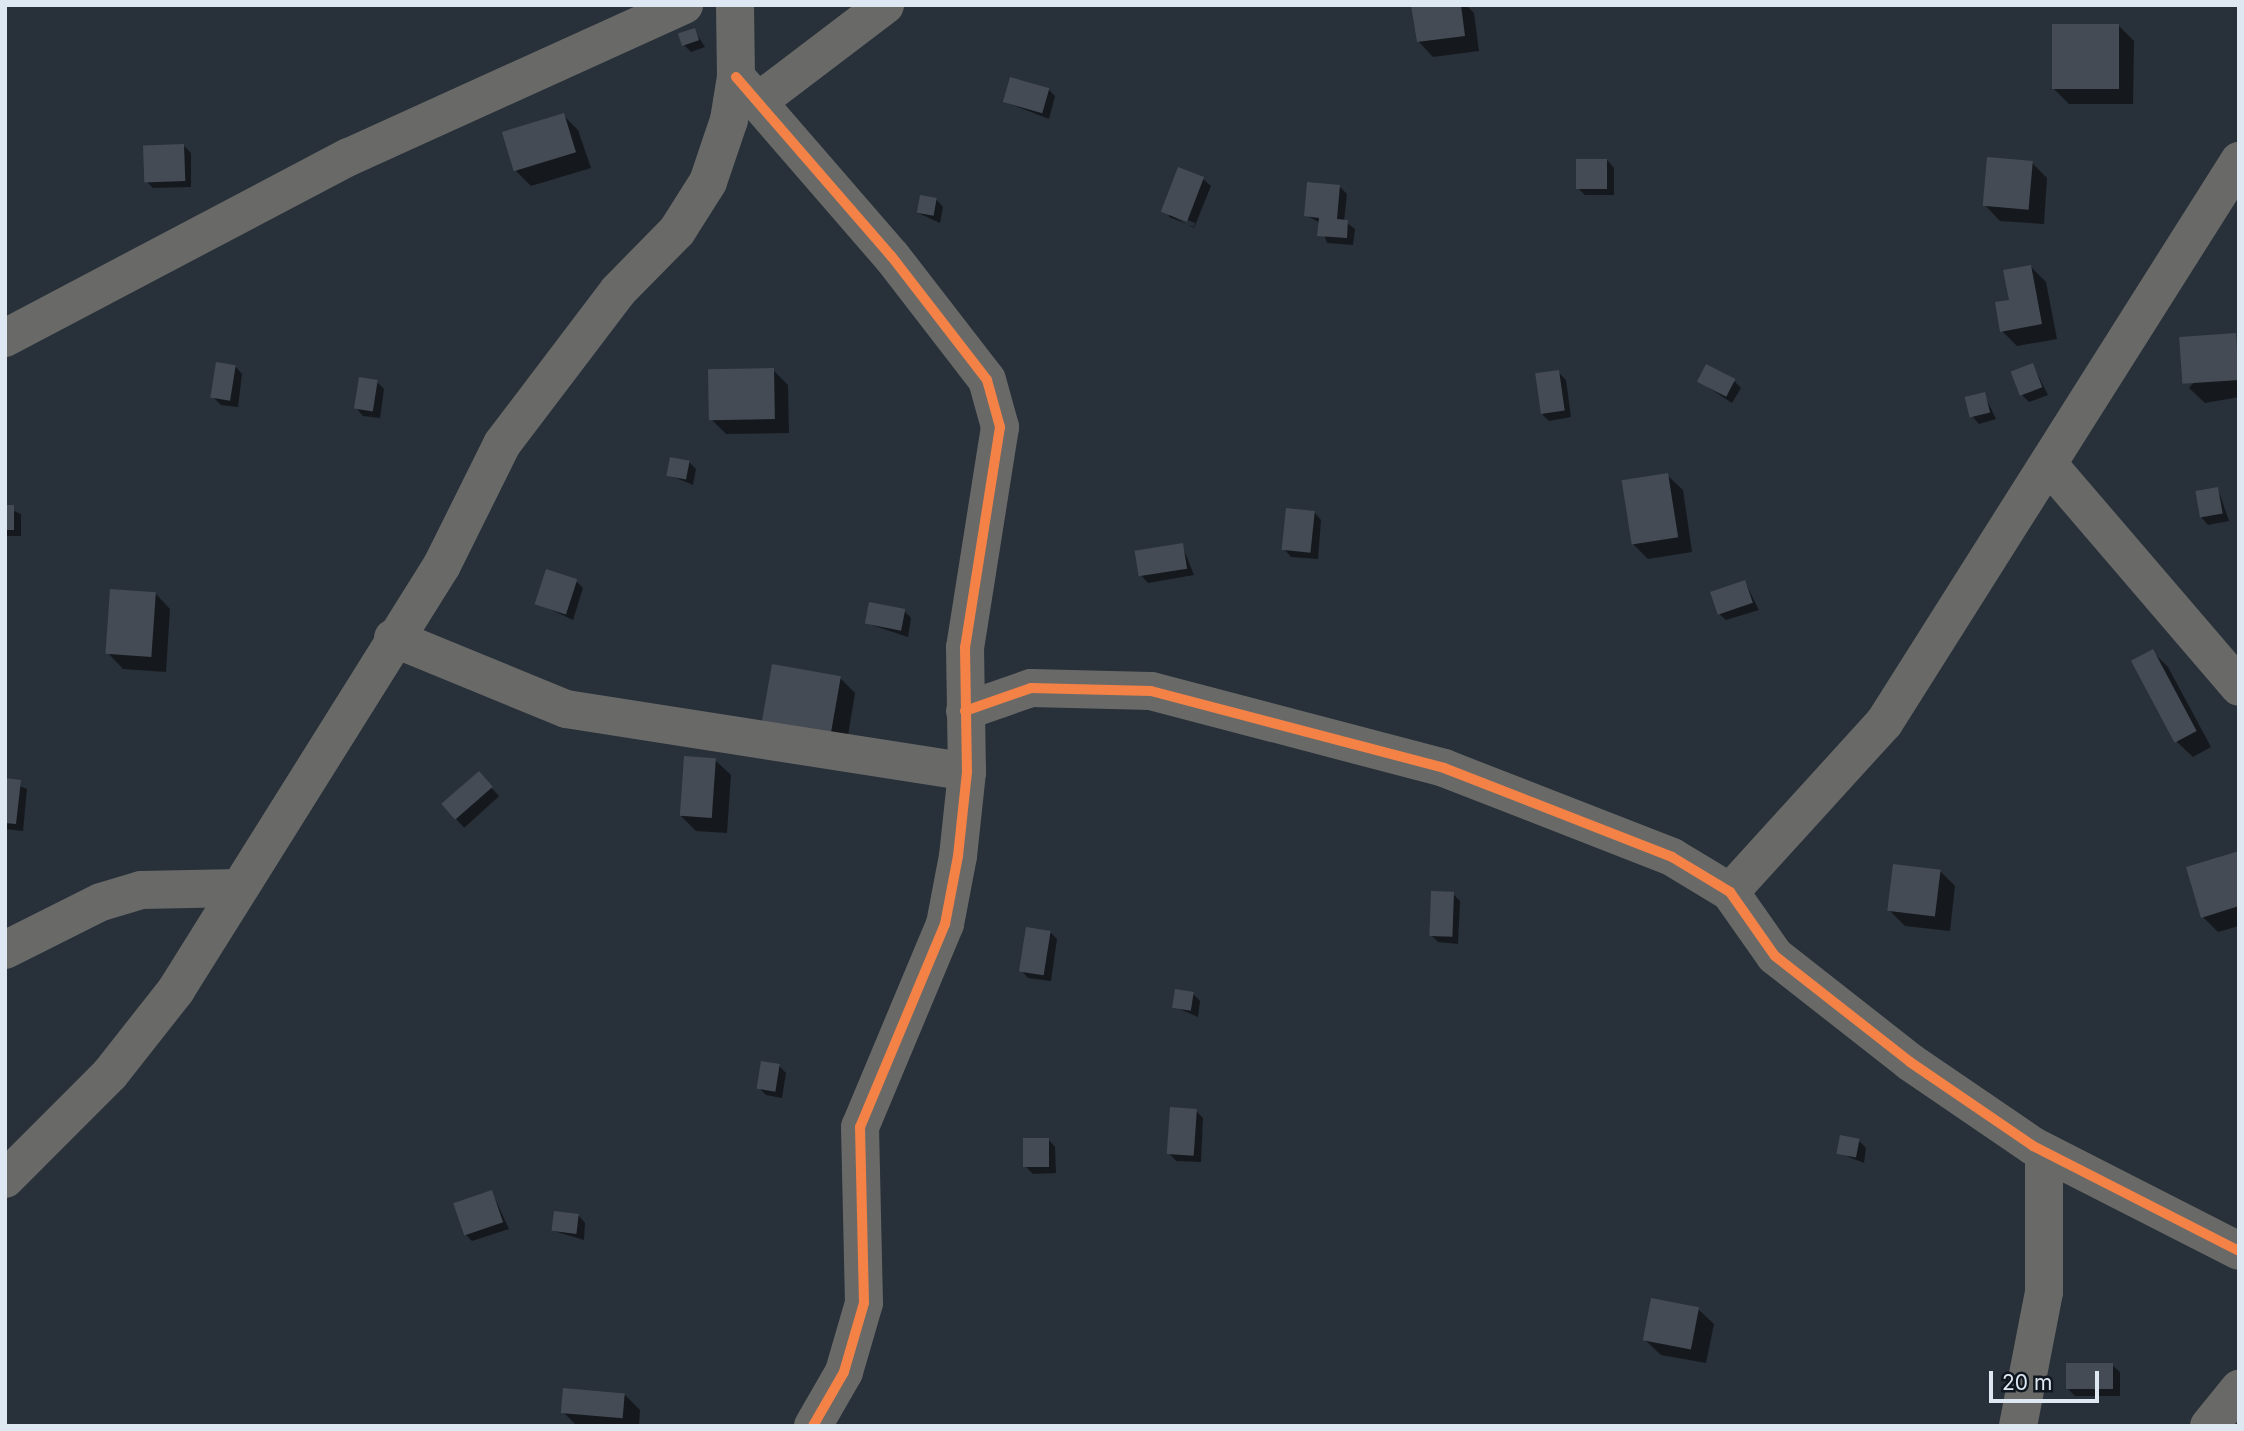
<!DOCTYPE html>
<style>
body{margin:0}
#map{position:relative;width:2244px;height:1431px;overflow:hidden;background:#283039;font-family:Inter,sans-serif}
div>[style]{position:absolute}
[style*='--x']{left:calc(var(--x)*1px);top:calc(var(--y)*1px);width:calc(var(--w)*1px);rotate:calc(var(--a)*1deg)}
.shadow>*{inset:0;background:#0007;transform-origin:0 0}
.building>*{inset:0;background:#444b54;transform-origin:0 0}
.minor>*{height:38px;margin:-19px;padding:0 19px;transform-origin:19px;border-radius:19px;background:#696a68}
.cycleway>*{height:10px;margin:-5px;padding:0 5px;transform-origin:5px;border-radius:5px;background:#f48246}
span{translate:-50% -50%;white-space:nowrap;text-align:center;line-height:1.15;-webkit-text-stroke:6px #10171f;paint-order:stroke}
.frame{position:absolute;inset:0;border:7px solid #dee8f3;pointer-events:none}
.scale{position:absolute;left:1989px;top:1371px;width:110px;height:32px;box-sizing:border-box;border:4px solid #dee8f3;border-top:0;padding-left:9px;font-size:21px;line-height:24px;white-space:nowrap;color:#dee8f3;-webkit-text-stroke:5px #10171f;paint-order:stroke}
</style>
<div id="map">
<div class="shadow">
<i style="clip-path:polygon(1413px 5px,1466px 5px,1474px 13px,1479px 51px,1433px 57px,1418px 41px)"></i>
<i style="clip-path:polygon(2119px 26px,2134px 41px,2133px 104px,2069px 104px,2054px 89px)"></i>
<i style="clip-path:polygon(694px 30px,705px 47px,691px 52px,684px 45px)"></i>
<i style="clip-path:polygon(1048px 89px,1055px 96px,1049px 119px,1005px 102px)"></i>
<i style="clip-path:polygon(563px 115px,578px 130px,591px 168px,531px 186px,516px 171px)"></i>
<i style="clip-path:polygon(183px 145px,191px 153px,191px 187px,153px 188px,146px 181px)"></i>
<i style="clip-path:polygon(1607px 160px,1614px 168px,1614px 195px,1585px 195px,1578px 188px)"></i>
<i style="clip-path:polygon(2032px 163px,2047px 178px,2044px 224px,2000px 221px,1985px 205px)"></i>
<i style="clip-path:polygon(evenodd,1203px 179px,1211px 186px,1194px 228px,1163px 211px,1203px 179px,1169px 213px,1195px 223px,1194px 227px,1169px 217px,1169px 213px)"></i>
<i style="clip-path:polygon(1340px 187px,1347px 194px,1344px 221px,1355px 229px,1353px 245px,1327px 243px,1320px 223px,1306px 215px)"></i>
<i style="clip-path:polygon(936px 199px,943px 207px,940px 223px,918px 213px)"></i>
<i style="clip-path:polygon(2031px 267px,2046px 282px,2057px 339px,2017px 346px,2002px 331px)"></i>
<i style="clip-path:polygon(2235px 335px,2239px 397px,2205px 403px,2189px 388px)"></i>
<i style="clip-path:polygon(2033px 365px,2048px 395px,2029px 402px,2022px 395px)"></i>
<i style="clip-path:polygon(235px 366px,242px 374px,238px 407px,221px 405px,214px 398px)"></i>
<i style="clip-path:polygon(773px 370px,788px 385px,789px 433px,726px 434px,710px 418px)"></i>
<i style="clip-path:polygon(1558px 372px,1566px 380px,1571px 417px,1549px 421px,1542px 414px)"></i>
<i style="clip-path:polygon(1699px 381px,1734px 381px,1741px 388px,1732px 403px)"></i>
<i style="clip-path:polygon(377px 382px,384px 389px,380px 418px,363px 416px,356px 408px)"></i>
<i style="clip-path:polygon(1984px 394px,1996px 419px,1979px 424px,1972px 416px)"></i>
<i style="clip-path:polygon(689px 462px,696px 469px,693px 485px,669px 475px)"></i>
<i style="clip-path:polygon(1667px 475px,1683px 490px,1692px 552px,1648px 559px,1633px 544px)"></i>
<i style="clip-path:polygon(2218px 489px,2229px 521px,2208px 525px,2201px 517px)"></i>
<i style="clip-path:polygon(5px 507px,21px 514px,21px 536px,5px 536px)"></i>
<i style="clip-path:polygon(1314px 512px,1321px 520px,1318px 559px,1291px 557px,1284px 549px)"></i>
<i style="clip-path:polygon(1182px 545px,1194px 575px,1148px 583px,1141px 575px)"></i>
<i style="clip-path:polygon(576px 581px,583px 588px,573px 620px,537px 603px)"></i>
<i style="clip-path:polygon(1745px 582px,1759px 610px,1726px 620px,1718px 613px)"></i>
<i style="clip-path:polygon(155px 593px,170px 609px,166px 672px,123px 669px,108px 653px)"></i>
<i style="clip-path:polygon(904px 611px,911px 618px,908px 637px,866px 623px)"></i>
<i style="clip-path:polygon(2153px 652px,2168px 667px,2211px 747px,2193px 757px,2177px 742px)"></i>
<i style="clip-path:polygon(840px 678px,855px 693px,846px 748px,764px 721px)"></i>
<i style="clip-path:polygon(715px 760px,731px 775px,727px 833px,696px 831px,681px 816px)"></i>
<i style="left:479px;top:774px;width:30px;height:47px;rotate:48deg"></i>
<i style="clip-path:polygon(5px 780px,27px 789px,23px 831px,5px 829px)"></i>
<i style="clip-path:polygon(2239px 853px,2239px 926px,2218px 932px,2203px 917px)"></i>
<i style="clip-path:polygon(1940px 871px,1955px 886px,1950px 931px,1905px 926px,1890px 911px)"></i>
<i style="clip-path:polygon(1453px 894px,1460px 901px,1458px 944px,1438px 942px,1431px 935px)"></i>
<i style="clip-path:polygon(1050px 932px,1057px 939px,1051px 981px,1028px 978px,1021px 970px)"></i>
<i style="clip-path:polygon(1193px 994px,1200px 1001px,1198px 1017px,1175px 1007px)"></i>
<i style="clip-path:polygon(779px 1066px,786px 1073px,782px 1098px,766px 1095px,759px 1088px)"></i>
<i style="clip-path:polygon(1196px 1111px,1203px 1118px,1201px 1162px,1176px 1161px,1169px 1153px)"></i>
<i style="clip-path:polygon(1048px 1139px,1055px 1147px,1056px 1173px,1033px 1174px,1026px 1167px)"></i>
<i style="clip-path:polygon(1859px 1141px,1866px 1148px,1864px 1163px,1839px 1153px)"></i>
<i style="clip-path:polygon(492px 1192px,509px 1229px,472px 1241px,465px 1234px)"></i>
<i style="clip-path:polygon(578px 1215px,585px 1223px,584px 1240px,554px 1231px)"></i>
<i style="clip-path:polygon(1698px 1309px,1714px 1324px,1706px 1363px,1661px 1355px,1645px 1340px)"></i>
<i style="clip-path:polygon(2112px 1365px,2120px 1372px,2120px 1396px,2075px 1396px,2068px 1389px)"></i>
<i style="clip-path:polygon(625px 1395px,640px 1410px,639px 1426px,577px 1426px,563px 1412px)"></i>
</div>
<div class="building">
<i style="clip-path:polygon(1411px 5px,1461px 5px,1465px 36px,1417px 42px)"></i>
<i style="left:2052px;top:24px;width:67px;height:65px"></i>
<i style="left:695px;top:28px;width:13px;height:18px;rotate:72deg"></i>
<i style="left:1010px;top:77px;width:41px;height:26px;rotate:16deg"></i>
<i style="left:564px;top:113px;width:41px;height:65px;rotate:73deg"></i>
<i style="left:184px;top:144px;width:37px;height:41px;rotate:88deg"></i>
<i style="left:1987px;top:157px;width:46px;height:49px;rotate:5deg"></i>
<i style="left:1576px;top:159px;width:31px;height:30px"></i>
<i style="left:1178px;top:167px;width:28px;height:48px;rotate:21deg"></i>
<i style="clip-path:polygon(1307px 182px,1340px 185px,1337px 219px,1348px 220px,1347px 238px,1317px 236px,1319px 218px,1304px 216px)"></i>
<i style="left:920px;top:195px;width:17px;height:18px;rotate:10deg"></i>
<i style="clip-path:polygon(2031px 265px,2042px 324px,2000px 332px,1995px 302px,2009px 300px,2003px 270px)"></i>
<i style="left:2236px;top:333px;width:47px;height:57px;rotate:86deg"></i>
<i style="left:216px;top:362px;width:20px;height:36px;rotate:9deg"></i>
<i style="left:2033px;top:363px;width:26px;height:24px;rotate:69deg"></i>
<i style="left:1706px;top:364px;width:33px;height:20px;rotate:27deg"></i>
<i style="left:774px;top:368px;width:51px;height:66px;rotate:89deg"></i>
<i style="left:1559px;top:370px;width:41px;height:24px;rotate:82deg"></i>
<i style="left:359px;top:377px;width:19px;height:32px;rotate:9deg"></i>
<i style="left:1985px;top:392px;width:21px;height:21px;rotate:76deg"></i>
<i style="left:670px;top:457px;width:20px;height:19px;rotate:11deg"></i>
<i style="left:1668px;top:473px;width:65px;height:47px;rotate:81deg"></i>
<i style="left:2218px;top:487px;width:27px;height:23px;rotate:80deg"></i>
<i style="left:5px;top:505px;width:9px;height:25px"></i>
<i style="left:1286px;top:508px;width:29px;height:42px;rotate:6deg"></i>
<i style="left:1183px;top:543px;width:26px;height:49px;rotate:81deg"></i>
<i style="left:546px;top:569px;width:33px;height:37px;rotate:18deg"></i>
<i style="left:1745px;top:580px;width:24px;height:37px;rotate:71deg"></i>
<i style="left:110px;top:589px;width:46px;height:65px;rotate:4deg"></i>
<i style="left:869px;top:602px;width:37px;height:22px;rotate:11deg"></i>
<i style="left:2153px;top:649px;width:93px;height:25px;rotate:62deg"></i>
<i style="left:772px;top:664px;width:70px;height:59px;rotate:10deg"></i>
<i style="left:684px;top:756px;width:32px;height:60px;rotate:4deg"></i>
<i style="left:479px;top:771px;width:21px;height:50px;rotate:49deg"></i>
<i style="clip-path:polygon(5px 778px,21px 780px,16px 824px,5px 823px)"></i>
<i style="clip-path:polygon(2239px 851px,2239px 906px,2201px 918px,2186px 867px)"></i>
<i style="left:1893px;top:864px;width:48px;height:47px;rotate:7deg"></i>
<i style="left:1431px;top:891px;width:23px;height:45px;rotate:2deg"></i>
<i style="left:1026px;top:927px;width:25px;height:45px;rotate:9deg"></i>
<i style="left:1175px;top:989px;width:19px;height:19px;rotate:9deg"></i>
<i style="left:761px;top:1061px;width:19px;height:28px;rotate:9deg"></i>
<i style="left:1170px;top:1107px;width:27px;height:47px;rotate:4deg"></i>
<i style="left:1840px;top:1135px;width:20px;height:19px;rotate:11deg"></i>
<i style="left:1023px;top:1138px;width:26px;height:29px"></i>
<i style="left:492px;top:1190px;width:34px;height:41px;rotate:71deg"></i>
<i style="left:554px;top:1211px;width:25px;height:20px;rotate:7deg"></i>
<i style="left:1651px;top:1298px;width:49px;height:43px;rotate:11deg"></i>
<i style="left:2113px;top:1363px;width:26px;height:47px;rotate:90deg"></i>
<i style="left:563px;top:1388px;width:62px;height:25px;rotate:5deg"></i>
</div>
<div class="minor">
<i style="--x:736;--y:77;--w:238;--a:49.1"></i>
<i style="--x:892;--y:257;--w:155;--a:52.3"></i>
<i style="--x:987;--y:380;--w:49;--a:74.5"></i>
<i style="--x:1000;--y:427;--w:223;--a:99"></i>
<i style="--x:965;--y:647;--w:125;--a:89.1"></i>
<i style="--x:967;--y:772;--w:84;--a:96.1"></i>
<i style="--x:958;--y:856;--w:69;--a:100.8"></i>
<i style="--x:945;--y:924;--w:220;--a:112.7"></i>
<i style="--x:860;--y:1127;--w:176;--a:88.7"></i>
<i style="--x:864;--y:1303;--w:72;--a:106.2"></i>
<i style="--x:844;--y:1372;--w:62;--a:119.9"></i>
<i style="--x:760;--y:100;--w:157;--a:-37.2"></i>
<i style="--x:5;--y:338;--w:389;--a:-27.8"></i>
<i style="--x:349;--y:157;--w:368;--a:-24.4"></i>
<i style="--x:2049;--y:465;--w:292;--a:49.4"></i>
<i style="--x:393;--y:638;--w:187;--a:22.3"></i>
<i style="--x:566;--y:709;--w:406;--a:8.9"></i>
<i style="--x:965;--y:711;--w:70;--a:-19.2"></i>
<i style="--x:1031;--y:688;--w:120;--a:1.4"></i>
<i style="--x:1151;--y:691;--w:303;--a:14.7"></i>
<i style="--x:1444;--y:768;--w:245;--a:21.3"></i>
<i style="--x:1672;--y:857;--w:68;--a:31.1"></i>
<i style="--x:1730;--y:892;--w:78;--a:54.9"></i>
<i style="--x:1775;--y:956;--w:172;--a:38.1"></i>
<i style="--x:1910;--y:1062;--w:149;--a:34.3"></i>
<i style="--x:2033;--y:1146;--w:231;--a:27"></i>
<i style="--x:1730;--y:892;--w:229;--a:-47.7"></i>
<i style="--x:1884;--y:723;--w:665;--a:-57.72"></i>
<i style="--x:5;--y:950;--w:107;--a:-26.6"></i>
<i style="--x:101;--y:902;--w:42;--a:-16.7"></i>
<i style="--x:141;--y:890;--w:98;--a:-1.2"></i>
<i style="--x:5;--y:1179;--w:148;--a:-45"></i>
<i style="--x:110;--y:1074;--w:107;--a:-51.8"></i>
<i style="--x:176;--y:990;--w:501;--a:-57.96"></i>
<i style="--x:442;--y:565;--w:135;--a:-63.6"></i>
<i style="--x:502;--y:444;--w:192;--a:-52.8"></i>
<i style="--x:618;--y:291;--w:84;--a:-45.5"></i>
<i style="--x:677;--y:231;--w:58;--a:-57.7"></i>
<i style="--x:708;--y:182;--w:65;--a:-71.3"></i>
<i style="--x:729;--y:120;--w:44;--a:-80.8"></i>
<i style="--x:736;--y:77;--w:72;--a:-90.8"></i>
<i style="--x:2018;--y:1426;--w:136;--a:-79"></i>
<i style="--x:2044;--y:1292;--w:140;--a:-90"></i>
<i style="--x:2209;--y:1426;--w:48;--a:-51"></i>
</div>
<div class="cycleway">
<i style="--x:736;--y:77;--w:238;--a:49.1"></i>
<i style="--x:892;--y:257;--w:155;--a:52.3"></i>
<i style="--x:987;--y:380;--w:49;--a:74.5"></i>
<i style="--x:1000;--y:427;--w:223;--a:99"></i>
<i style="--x:965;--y:647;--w:125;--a:89.1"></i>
<i style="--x:967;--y:772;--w:84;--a:96.1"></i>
<i style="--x:958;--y:856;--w:69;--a:100.8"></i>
<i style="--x:945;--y:924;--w:220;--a:112.7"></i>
<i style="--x:860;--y:1127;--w:176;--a:88.7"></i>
<i style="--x:864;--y:1303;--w:72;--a:106.2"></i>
<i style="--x:844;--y:1372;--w:62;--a:119.9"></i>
<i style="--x:965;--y:711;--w:70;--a:-19.2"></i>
<i style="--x:1031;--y:688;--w:120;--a:1.4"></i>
<i style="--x:1151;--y:691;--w:303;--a:14.7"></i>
<i style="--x:1444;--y:768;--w:245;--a:21.3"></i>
<i style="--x:1672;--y:857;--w:68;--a:31.1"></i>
<i style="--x:1730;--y:892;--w:78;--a:54.9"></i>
<i style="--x:1775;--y:956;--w:172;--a:38.1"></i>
<i style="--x:1910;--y:1062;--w:149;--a:34.3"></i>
<i style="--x:2033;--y:1146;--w:231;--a:27"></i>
</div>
<div class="frame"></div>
<div class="scale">20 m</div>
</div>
